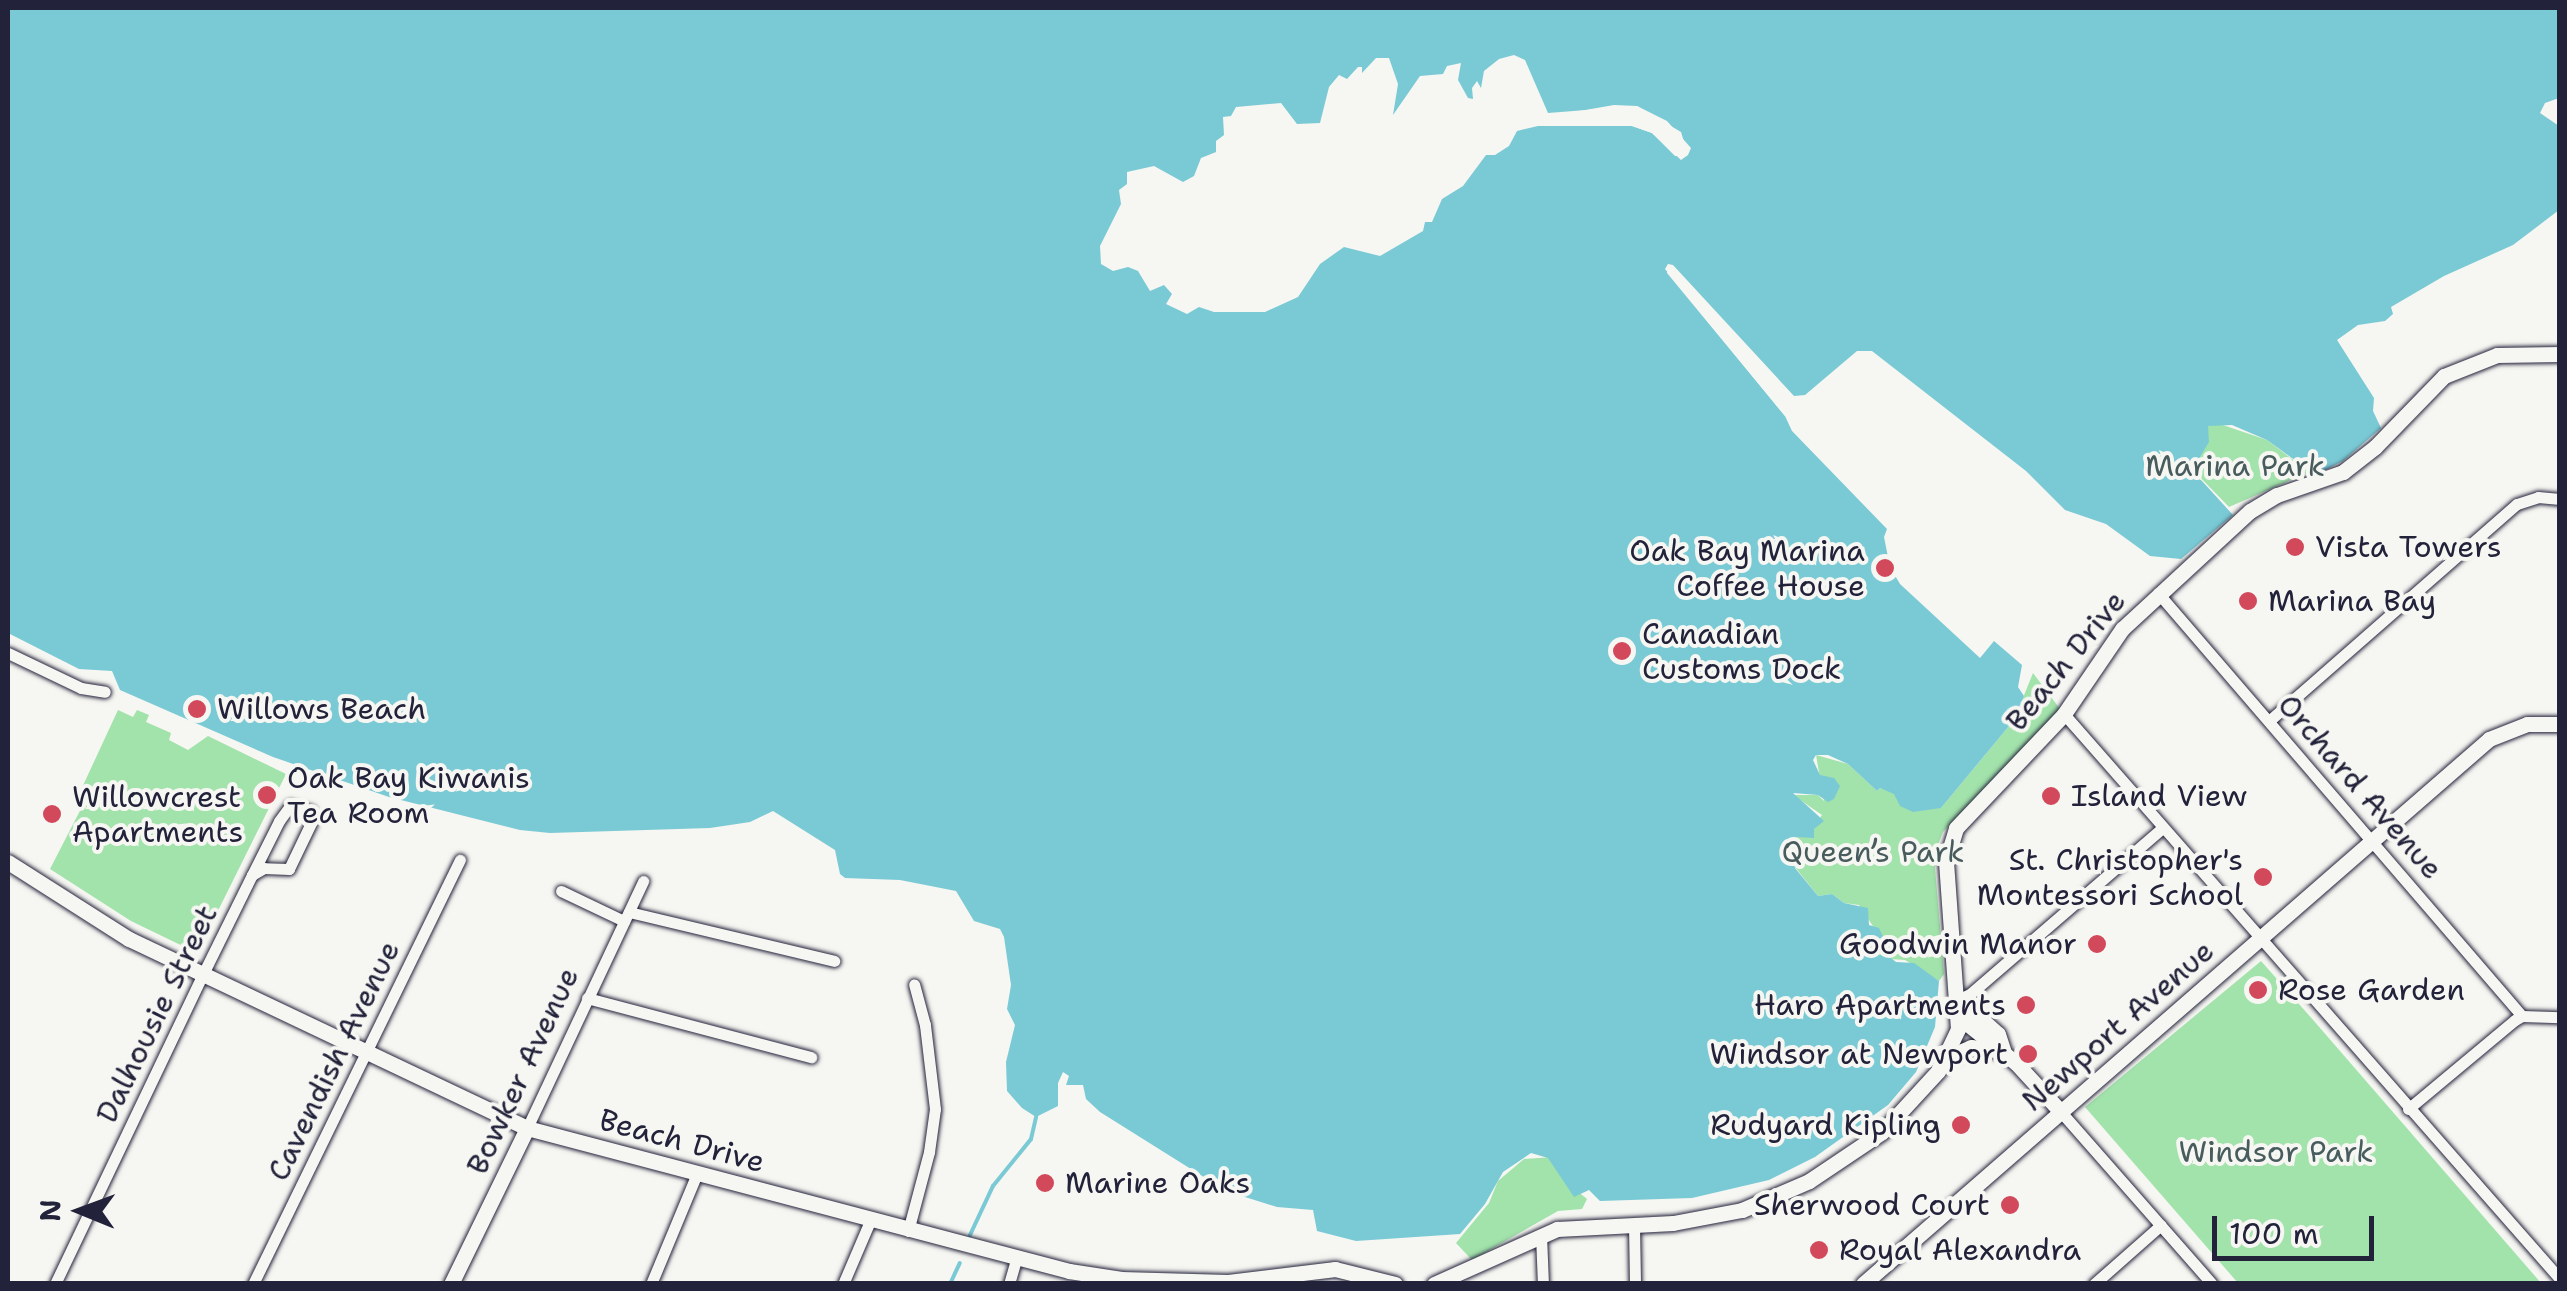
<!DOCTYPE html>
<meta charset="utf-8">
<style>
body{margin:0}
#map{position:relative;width:2567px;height:1291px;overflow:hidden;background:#f6f6f2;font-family:"Shantell Sans",sans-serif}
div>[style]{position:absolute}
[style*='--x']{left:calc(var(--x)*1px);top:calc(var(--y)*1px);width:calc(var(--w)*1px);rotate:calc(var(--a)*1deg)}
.green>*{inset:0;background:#a2e2ab}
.water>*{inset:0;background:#7acad5}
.pier>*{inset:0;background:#f6f6f2}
.stream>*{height:4px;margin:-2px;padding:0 2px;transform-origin:2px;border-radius:2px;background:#7acad5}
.roads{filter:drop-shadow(0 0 2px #22223b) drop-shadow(0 0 2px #22223b)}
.street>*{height:11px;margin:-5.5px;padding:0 5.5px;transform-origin:5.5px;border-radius:5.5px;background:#f6f6f2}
.secondary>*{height:15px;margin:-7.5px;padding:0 7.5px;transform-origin:7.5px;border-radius:7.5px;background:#f6f6f2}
.dots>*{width:28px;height:28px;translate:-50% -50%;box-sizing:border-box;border:5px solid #f6f6f2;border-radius:50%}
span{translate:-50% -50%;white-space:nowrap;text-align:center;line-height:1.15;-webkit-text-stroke:8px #f6f6f2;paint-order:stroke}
.park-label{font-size:30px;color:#485c5d}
.poi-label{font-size:30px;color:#22223b}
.left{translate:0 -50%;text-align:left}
.right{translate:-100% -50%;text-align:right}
.street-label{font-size:30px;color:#22223b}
.frame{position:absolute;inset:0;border:10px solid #22223b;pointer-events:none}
.north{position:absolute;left:30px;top:1161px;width:100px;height:100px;-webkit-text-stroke:8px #f6f6f2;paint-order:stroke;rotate:271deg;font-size:28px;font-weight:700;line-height:40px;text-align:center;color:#22223b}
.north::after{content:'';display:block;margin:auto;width:35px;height:45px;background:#22223b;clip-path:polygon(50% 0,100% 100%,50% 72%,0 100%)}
.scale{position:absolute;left:2212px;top:1216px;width:162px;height:45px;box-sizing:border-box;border:5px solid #22223b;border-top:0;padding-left:12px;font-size:30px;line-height:35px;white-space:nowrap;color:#22223b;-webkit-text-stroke:8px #f6f6f2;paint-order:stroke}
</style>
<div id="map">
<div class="green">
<i style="clip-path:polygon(2220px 424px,2267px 440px,2309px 472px,2229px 507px,2192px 469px,2208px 442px,2208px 426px)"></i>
<i style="clip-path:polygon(2033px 673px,2060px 709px,1943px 832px,1938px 845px,1935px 868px,1944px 974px,1939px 981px,1905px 960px,1845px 956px,1838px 946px,1886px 946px,1859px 905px,1844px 903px,1832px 894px,1818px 896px,1795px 867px,1799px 856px,1793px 847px,1797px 837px,1813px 828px,1822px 815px,1793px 795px,1818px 795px,1824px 801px,1816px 755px,1848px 764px,1877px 791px,1880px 788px,1941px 808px,2014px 720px)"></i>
<i style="clip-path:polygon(118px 710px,133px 717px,137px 710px,149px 715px,146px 722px,171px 733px,169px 740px,188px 750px,208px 736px,286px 774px,197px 953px,131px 921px,50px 869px,85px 801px,80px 792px)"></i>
<i style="clip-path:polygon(2261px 961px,2314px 1021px,2541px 1283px,2238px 1283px,2085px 1107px)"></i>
<i style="clip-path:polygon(1553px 1157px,1571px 1186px,1587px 1199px,1582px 1209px,1558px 1211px,1472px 1260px,1456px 1243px,1489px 1203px,1498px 1181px,1524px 1159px)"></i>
</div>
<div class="water">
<i style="clip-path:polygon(evenodd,8px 8px,2559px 8px,2559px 98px,2545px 103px,2540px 113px,2559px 126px,2559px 210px,2513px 245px,2444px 276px,2391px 307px,2393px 314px,2385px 321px,2358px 325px,2337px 340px,2374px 398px,2373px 411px,2381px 428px,2343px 461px,2315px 475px,2267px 440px,2232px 425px,2208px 426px,2209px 442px,2192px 470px,2233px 515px,2181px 559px,2150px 556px,2106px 524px,2065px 510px,2026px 471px,1872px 351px,1857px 351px,1805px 395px,1794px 396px,1673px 265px,1668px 264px,1665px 269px,1785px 416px,1792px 431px,1887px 529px,1884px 537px,1890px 567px,1900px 584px,1980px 658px,1994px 641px,2022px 665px,2018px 687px,2024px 696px,2014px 720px,1941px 808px,1913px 812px,1900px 806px,1894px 794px,1880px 788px,1877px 791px,1848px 764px,1828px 755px,1816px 755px,1813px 760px,1820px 775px,1834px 778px,1840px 786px,1834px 799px,1828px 802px,1818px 795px,1793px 793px,1824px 821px,1814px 829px,1814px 838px,1797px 837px,1793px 847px,1799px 856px,1795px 868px,1818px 896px,1832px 894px,1844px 903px,1868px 908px,1869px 925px,1879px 928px,1887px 946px,1839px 947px,1845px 956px,1887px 955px,1896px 962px,1914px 963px,1939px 981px,1935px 1027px,1916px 1072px,1888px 1105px,1815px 1157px,1769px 1180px,1692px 1198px,1600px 1201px,1589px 1190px,1574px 1197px,1548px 1158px,1531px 1153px,1503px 1172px,1485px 1204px,1460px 1234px,1356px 1241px,1317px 1231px,1313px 1210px,1277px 1207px,1226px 1191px,1100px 1112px,1086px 1099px,1083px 1085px,1066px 1085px,1069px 1076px,1063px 1072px,1058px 1083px,1058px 1106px,1036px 1117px,1022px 1108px,1007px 1091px,1006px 1062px,1015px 1025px,1007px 1009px,1011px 985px,1004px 937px,1000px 929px,974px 921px,956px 891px,900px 880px,845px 878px,840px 874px,835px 850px,773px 811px,750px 822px,710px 828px,550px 833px,520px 830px,389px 797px,273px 757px,120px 690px,112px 671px,79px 669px,8px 633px,8px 8px,1514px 55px,1525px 60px,1548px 113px,1637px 106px,1681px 132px,1688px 155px,1675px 156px,1652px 133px,1632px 126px,1538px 126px,1517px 131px,1509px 146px,1495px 155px,1486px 155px,1463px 186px,1442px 199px,1432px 222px,1425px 222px,1423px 231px,1380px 256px,1344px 247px,1320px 264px,1298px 297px,1265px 312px,1214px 312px,1199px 307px,1187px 314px,1166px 304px,1172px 294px,1164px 285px,1150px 291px,1138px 271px,1128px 267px,1113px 271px,1101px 264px,1100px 246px,1121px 204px,1119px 190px,1127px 184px,1127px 172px,1154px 166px,1183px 182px,1194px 176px,1201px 158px,1216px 152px,1216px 141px,1224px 135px,1223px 117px,1231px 116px,1236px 107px,1281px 103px,1297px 124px,1320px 123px,1329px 87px,1339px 75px,1347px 79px,1358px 67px,1362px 67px,1362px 73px,1376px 58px,1389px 58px,1398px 84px,1393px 115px,1420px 76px,1443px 74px,1447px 66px,1461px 63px,1458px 80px,1468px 98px,1473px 99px,1472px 88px,1477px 81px,1481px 88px,1484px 71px,1499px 59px,1514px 55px)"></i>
</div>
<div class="pier">
<i style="clip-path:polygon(1614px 105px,1637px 106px,1667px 121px,1691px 148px,1688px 155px,1681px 160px,1652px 133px,1632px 126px,1538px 126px,1542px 121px,1634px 121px,1655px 128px,1679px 152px,1684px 152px,1677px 136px,1636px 111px,1545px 117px)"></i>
<i style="clip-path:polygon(1668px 264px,1793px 396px,1791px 400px,1671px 270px,1787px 411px,1785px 416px,1667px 273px)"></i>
</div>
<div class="stream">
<i style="--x:970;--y:1235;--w:54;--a:-64.9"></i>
<i style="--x:993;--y:1186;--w:60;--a:-51"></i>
<i style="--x:1031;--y:1139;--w:23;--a:-77"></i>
<i style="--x:950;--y:1284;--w:23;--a:-65"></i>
</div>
<div class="roads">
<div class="street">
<i style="--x:2158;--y:593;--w:558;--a:49.29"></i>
<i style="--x:8;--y:653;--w:81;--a:25.6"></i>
<i style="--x:81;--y:688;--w:24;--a:9"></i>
<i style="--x:2064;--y:714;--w:752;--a:48.72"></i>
<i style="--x:2270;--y:720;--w:328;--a:-41.2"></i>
<i style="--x:2517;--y:504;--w:22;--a:-18"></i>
<i style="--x:2538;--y:497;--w:22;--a:5"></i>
<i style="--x:561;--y:891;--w:70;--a:25.5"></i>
<i style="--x:629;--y:912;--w:211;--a:13.4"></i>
<i style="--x:587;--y:998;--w:232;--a:14.8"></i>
<i style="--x:1959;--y:999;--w:12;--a:-24"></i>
<i style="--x:1970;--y:994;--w:254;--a:-40.8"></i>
<i style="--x:2408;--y:1109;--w:139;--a:-39.8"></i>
<i style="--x:2515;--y:1020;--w:8;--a:-30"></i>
<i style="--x:2522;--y:1016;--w:38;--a:2"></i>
<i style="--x:2061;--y:1112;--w:229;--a:48.7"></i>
<i style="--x:527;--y:1128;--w:273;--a:-64.8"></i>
<i style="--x:1634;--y:1225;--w:59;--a:89"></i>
<i style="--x:908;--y:1231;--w:82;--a:-75.1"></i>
<i style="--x:929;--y:1152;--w:43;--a:-82.1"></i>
<i style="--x:935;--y:1109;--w:85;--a:-96.8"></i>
<i style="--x:925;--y:1025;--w:42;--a:-105"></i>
<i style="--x:1541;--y:1235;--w:49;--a:87.7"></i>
<i style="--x:55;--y:1284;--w:344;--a:-64.5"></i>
<i style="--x:203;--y:974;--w:110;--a:-63.7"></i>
<i style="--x:252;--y:875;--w:60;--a:-63.4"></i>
<i style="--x:279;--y:821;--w:19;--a:-54"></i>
<i style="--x:290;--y:806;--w:21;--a:14"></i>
<i style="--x:310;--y:811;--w:12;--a:85"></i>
<i style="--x:311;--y:823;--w:51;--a:115.6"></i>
<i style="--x:289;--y:869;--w:25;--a:-178"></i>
<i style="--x:264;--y:868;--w:14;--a:150"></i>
<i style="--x:253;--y:1284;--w:472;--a:-64"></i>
<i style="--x:651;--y:1284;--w:117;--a:-67.4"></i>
<i style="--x:843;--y:1284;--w:69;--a:-66.8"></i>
<i style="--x:1009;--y:1284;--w:25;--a:-74"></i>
<i style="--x:2094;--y:1284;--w:89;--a:-41.4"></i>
</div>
<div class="secondary">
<i style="--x:8;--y:862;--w:143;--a:32.5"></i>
<i style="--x:129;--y:939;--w:441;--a:25.4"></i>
<i style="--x:527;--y:1128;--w:561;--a:14.78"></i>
<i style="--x:1069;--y:1271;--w:53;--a:8.7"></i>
<i style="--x:1121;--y:1279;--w:107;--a:1.6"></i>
<i style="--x:1228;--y:1282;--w:108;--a:-6.9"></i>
<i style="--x:1335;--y:1269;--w:62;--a:14"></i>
<i style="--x:1959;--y:999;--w:52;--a:41.9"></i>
<i style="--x:1998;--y:1034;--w:20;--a:72"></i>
<i style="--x:1960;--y:1018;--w:72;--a:38.8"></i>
<i style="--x:2016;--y:1063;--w:67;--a:47.4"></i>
<i style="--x:1948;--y:1057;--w:25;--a:-23"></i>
<i style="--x:1971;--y:1047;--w:24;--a:7"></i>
<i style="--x:451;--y:1284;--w:174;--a:-64"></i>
<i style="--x:1434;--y:1284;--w:135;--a:-24.1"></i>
<i style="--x:1557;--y:1229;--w:116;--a:-3"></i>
<i style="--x:1673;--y:1223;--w:70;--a:-10.7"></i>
<i style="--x:1742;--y:1210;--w:73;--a:-23.4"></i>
<i style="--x:1809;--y:1181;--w:88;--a:-33.9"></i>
<i style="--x:1882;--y:1132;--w:83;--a:-47.4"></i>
<i style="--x:1938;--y:1071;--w:47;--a:-64.5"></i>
<i style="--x:1958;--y:1029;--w:168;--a:-94.1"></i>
<i style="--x:1946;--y:861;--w:34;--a:-73"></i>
<i style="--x:1956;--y:828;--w:157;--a:-46.5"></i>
<i style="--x:2064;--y:714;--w:103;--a:-55.7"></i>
<i style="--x:2122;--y:629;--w:174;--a:-42.7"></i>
<i style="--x:2250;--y:511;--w:31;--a:-31"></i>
<i style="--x:2277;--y:495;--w:70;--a:-19.2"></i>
<i style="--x:2343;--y:472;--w:41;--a:-38"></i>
<i style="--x:2375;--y:447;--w:99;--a:-45.8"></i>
<i style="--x:2444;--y:376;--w:57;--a:-21.6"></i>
<i style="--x:2497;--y:355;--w:63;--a:-0.9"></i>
<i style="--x:1863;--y:1284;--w:830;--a:-41.04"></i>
<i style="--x:2489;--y:739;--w:41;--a:-21.5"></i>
<i style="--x:2527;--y:724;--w:33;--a:0"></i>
</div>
</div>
<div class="dots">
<i style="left:2295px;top:547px;background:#d1495b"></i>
<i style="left:1885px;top:568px;background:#d1495b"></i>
<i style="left:2248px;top:601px;background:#d1495b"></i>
<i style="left:1622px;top:651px;background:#d1495b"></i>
<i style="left:197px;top:709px;background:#d1495b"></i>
<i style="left:267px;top:795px;background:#d1495b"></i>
<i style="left:2051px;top:796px;background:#d1495b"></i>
<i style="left:52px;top:814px;background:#d1495b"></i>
<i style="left:2263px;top:877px;background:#d1495b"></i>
<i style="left:2097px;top:944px;background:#d1495b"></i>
<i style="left:2258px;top:990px;background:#d1495b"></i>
<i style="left:2026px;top:1005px;background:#d1495b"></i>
<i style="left:2028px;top:1054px;background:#d1495b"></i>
<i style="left:1961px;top:1125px;background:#d1495b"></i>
<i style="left:1045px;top:1183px;background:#d1495b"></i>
<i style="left:2010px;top:1205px;background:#d1495b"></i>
<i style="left:1819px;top:1250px;background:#d1495b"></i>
</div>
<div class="park-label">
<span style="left:2235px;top:466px">Marina Park</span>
<span style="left:1873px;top:852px">Queen’s Park</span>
<span style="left:2276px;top:1152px">Windsor Park</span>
</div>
<div class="poi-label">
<span class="left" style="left:2315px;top:547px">Vista Towers</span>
<span class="right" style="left:1865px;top:568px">Oak Bay Marina<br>Coffee House</span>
<span class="left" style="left:2268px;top:601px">Marina Bay</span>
<span class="left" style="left:1642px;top:651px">Canadian<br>Customs Dock</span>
<span class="left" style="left:217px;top:709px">Willows Beach</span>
<span class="left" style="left:287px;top:795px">Oak Bay Kiwanis<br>Tea Room</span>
<span class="left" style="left:2071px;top:796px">Island View</span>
<span class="left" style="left:72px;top:814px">Willowcrest<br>Apartments</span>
<span class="right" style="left:2243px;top:877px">St. Christopher's<br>Montessori School</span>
<span class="right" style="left:2077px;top:944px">Goodwin Manor</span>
<span class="left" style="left:2278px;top:990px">Rose Garden</span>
<span class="right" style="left:2006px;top:1005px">Haro Apartments</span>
<span class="right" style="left:2008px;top:1054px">Windsor at Newport</span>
<span class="right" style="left:1941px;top:1125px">Rudyard Kipling</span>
<span class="left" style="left:1065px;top:1183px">Marine Oaks</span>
<span class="right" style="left:1990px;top:1205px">Sherwood Court</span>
<span class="left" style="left:1839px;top:1250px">Royal Alexandra</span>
</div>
<div class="street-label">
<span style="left:2066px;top:661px;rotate:-51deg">Beach Drive</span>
<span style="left:2360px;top:787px;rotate:49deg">Orchard Avenue</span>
<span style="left:157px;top:1014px;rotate:-64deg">Dalhousie Street</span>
<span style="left:2118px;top:1026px;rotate:-41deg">Newport Avenue</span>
<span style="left:334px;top:1061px;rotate:-64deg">Cavendish Avenue</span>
<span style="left:523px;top:1071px;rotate:-65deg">Bowker Avenue</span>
<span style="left:682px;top:1141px;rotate:15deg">Beach Drive</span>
</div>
<div class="frame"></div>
<div class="north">N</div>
<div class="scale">100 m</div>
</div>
